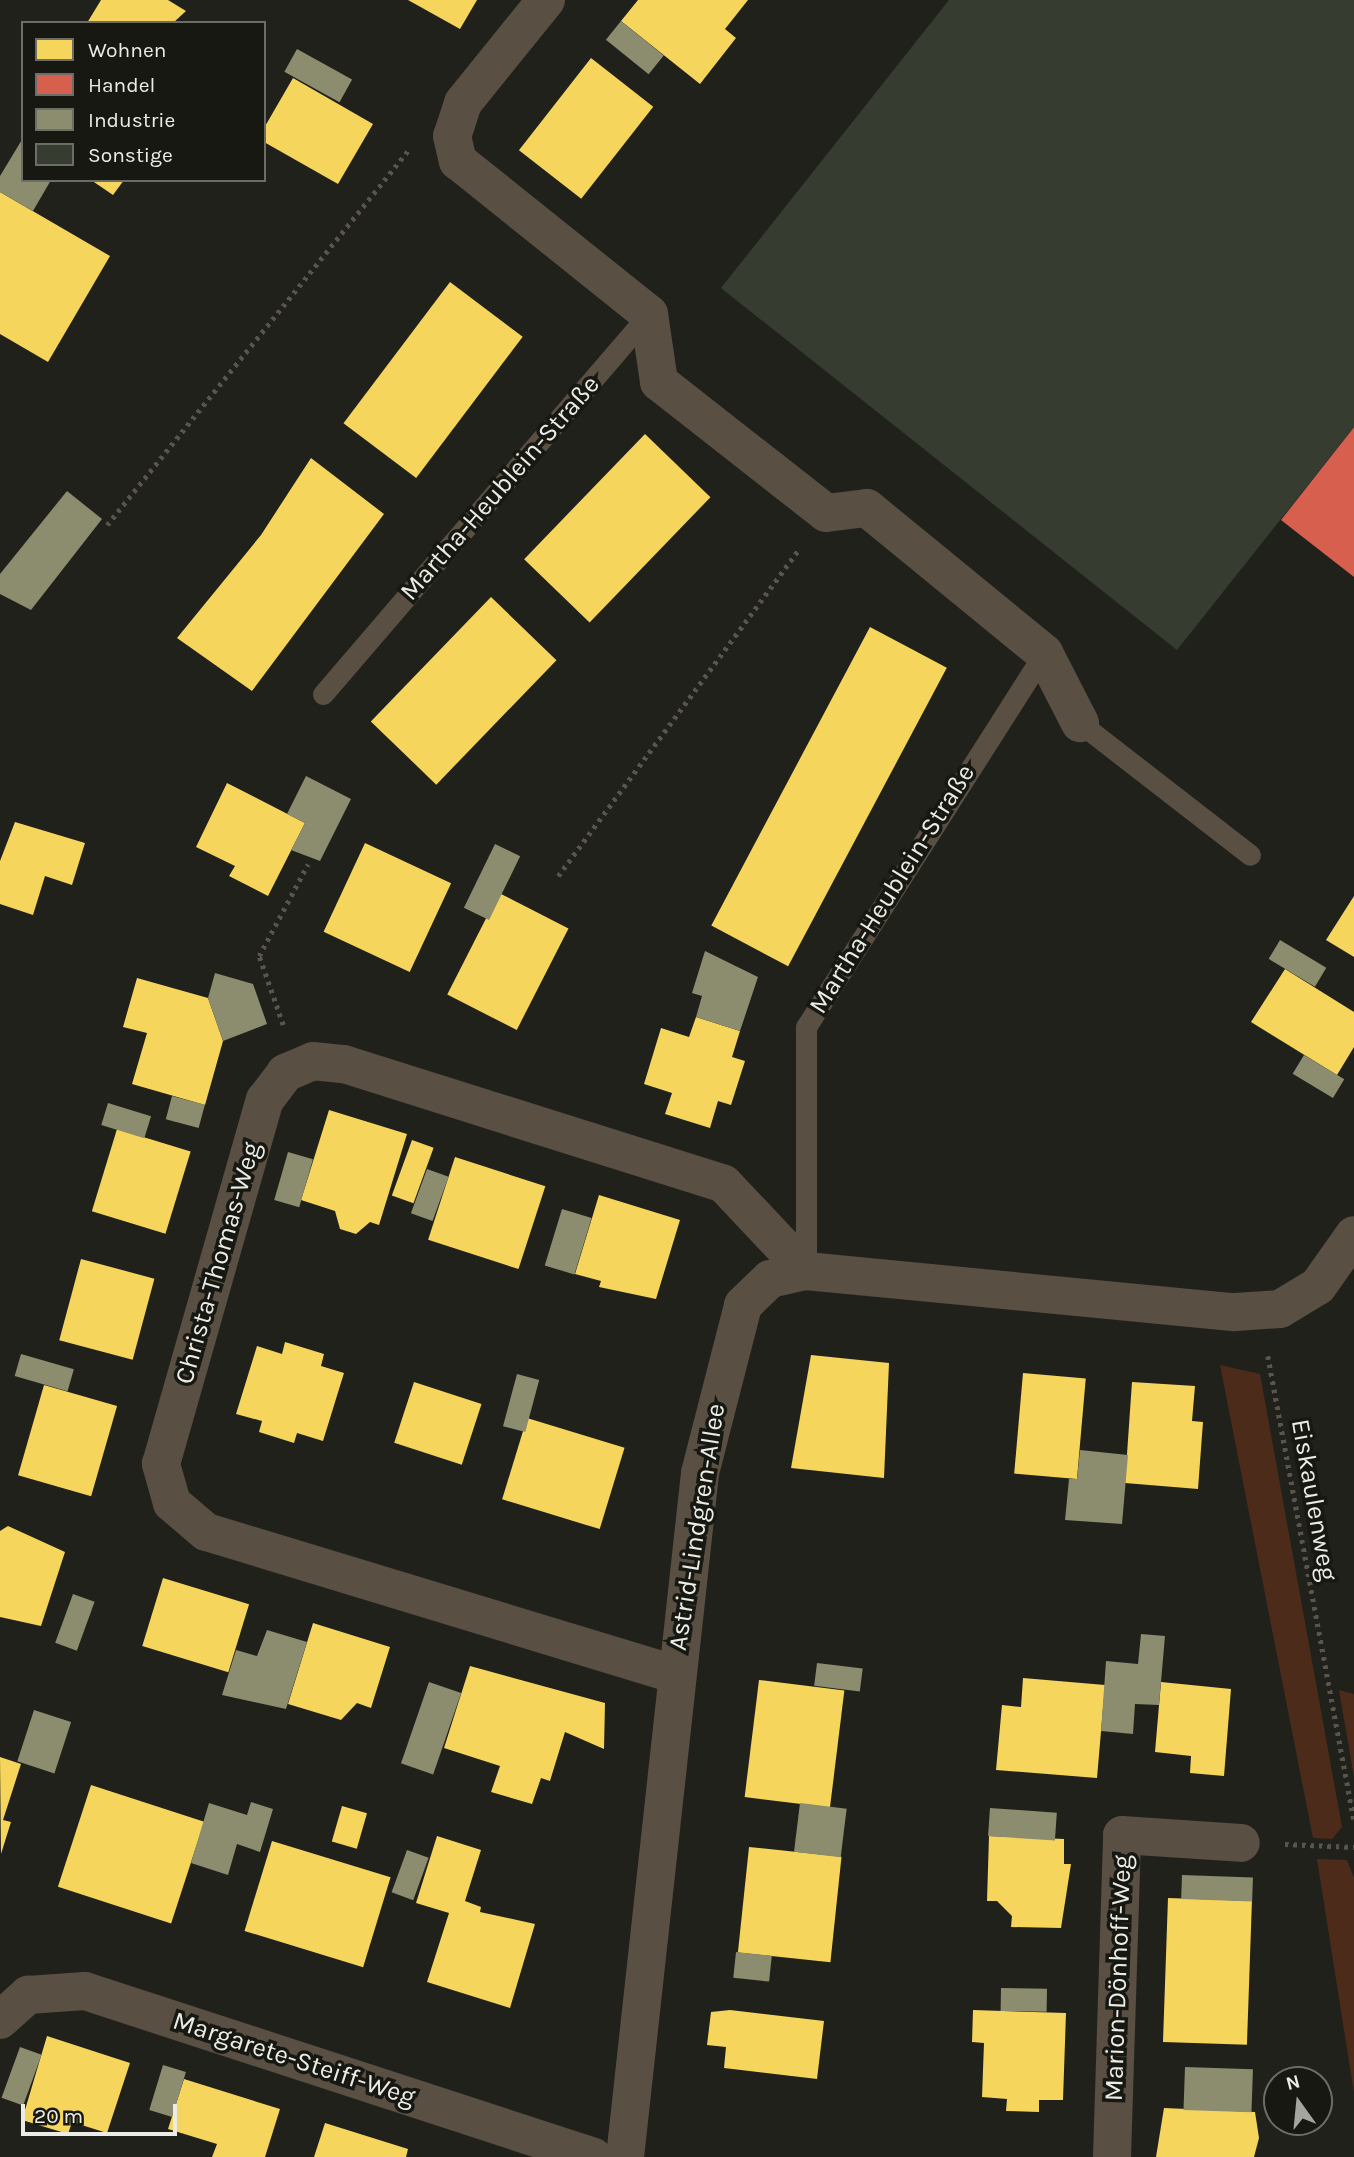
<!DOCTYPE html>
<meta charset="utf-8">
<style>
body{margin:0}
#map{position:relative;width:1354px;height:2157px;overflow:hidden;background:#21211c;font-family:Karla,sans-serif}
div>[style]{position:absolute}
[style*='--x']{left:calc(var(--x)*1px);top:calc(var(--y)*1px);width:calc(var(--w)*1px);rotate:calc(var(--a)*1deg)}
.green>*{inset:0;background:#4d2b1b}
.homes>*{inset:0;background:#f6d55c;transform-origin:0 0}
.shops>*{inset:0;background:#d6604d}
.industry>*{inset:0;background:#8c8c6e;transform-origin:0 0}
.building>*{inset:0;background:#363c30}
.path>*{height:4.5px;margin-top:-2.25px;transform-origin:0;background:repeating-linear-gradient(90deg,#5a554c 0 3.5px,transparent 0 8.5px)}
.lane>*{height:21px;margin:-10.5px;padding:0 10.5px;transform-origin:10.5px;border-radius:10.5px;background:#594f42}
.street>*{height:38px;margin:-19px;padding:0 19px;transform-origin:19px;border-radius:19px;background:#594f42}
span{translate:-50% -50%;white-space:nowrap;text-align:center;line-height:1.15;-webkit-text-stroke:7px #181812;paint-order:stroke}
.street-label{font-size:26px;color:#ecece7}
.legend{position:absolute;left:21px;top:21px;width:245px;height:161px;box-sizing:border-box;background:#181812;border:2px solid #6d6d67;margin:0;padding:9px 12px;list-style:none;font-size:21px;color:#ecece7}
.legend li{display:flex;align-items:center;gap:14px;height:35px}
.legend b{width:35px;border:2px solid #6d6d67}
.north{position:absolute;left:1263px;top:2066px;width:70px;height:70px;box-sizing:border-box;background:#181812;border:2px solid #6d6d67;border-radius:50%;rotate:345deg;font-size:19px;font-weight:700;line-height:28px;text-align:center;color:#ecece7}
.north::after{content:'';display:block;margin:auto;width:24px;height:32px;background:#a5a5a0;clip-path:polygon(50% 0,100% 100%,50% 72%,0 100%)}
.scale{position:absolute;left:21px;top:2104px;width:156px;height:32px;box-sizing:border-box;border:4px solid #ecece7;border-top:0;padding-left:9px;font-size:21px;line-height:24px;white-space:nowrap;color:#ecece7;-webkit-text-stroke:5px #181812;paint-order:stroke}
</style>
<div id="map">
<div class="green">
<i style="clip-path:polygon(1220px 1365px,1260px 1374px,1342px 1827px,1332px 1839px,1313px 1838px)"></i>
<i style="clip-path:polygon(1339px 1690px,1354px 1694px,1354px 1777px)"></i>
<i style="clip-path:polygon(1317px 1859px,1347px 1860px,1354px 1878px,1354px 2093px)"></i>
</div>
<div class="homes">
<i style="clip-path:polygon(101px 0,168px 0,186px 11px,173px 23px,87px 23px)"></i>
<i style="clip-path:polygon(408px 0,477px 0,460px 29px)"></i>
<i style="clip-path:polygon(638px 0,748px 0,725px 29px,736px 38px,700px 84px,621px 21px)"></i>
<i style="left:591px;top:58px;width:79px;height:117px;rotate:38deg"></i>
<i style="clip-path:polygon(293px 78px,373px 124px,338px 184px,264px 142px,264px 128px)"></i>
<i style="clip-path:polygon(91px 180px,124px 180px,113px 195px)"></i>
<i style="clip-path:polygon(0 192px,110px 256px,48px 362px,0 334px)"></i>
<i style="left:450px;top:282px;width:91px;height:177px;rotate:37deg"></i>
<i style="left:645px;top:434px;width:91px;height:174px;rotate:44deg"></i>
<i style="clip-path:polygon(311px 458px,384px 514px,252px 691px,177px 638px,261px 535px)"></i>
<i style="left:491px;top:597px;width:91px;height:173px;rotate:44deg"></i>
<i style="left:870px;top:627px;width:87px;height:338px;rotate:28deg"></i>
<i style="clip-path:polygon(227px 783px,305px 823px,268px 896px,229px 876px,235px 866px,196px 847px)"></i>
<i style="clip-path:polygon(15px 822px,85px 843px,72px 885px,45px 876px,33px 915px,0 904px,0 861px)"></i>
<i style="left:365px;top:843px;width:95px;height:98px;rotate:25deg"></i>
<i style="left:499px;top:893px;width:78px;height:114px;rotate:27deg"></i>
<i style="clip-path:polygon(1354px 896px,1354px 957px,1326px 940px)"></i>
<i style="clip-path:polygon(1285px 969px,1354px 1012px,1354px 1047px,1337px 1075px,1251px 1022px)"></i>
<i style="clip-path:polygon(137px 978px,208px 998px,223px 1041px,205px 1105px,132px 1084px,147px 1033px,123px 1027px)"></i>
<i style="clip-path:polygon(696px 1017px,740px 1031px,732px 1057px,745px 1061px,731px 1105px,718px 1101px,710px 1128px,665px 1114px,672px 1093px,644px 1084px,661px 1028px,689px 1037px)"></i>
<i style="clip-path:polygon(329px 1110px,407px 1134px,379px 1225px,370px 1222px,356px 1234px,340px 1229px,335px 1211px,301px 1200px)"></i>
<i style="left:117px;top:1129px;width:77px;height:86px;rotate:17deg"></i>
<i style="left:412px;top:1140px;width:23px;height:59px;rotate:20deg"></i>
<i style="left:455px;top:1157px;width:95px;height:87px;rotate:18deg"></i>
<i style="clip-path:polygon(599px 1195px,680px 1220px,656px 1299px,599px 1287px,601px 1281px,575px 1274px)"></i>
<i style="left:81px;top:1259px;width:76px;height:84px;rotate:15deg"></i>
<i style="clip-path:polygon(285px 1342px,324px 1354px,321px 1366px,344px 1373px,323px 1441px,297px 1433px,294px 1443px,259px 1432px,262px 1421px,236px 1414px,257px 1346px,282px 1354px)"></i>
<i style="clip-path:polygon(811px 1355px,889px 1363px,884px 1478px,791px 1468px)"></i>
<i style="left:1023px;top:1373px;width:63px;height:101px;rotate:5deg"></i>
<i style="left:414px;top:1382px;width:71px;height:64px;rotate:18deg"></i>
<i style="clip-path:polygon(1132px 1382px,1195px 1386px,1192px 1421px,1203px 1422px,1198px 1489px,1125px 1483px)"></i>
<i style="left:44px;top:1385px;width:76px;height:94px;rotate:16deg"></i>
<i style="left:527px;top:1418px;width:102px;height:85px;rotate:17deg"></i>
<i style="clip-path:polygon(8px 1526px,65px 1552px,41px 1626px,0 1617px,0 1531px)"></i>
<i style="left:163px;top:1578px;width:90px;height:71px;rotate:17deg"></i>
<i style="clip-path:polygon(313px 1623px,390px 1647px,371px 1708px,357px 1703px,341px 1720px,288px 1704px)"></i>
<i style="clip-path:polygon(470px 1666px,605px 1703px,604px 1749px,565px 1732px,550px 1781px,541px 1778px,532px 1804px,491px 1792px,500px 1766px,444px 1748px)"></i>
<i style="clip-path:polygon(1023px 1678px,1105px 1685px,1097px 1778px,996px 1770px,1002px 1705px,1021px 1707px)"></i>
<i style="left:759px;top:1680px;width:86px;height:118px;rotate:7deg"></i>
<i style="clip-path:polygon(1161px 1682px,1231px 1689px,1224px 1776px,1190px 1773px,1191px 1756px,1155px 1752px)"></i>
<i style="clip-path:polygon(0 1757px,21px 1764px,3px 1820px,11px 1822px,1px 1854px)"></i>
<i style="left:91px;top:1785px;width:119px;height:107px;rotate:18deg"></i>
<i style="left:342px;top:1806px;width:26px;height:37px;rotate:16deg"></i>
<i style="clip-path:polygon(437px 1836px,481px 1850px,465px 1901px,481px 1907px,480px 1912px,535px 1924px,510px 2008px,427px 1982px,449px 1913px,416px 1903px)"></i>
<i style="clip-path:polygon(989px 1836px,1064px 1839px,1064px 1864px,1071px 1864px,1061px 1928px,1011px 1927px,1012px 1916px,997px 1901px,987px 1901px)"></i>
<i style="left:272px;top:1841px;width:124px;height:94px;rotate:17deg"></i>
<i style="left:749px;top:1847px;width:93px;height:106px;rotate:6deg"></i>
<i style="left:1168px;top:1898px;width:84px;height:144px;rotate:2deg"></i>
<i style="clip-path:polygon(730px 2010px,824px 2021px,817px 2079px,724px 2068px,726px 2047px,707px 2045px,711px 2012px)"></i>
<i style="clip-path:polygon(973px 2010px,1066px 2013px,1063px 2100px,1039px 2100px,1039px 2112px,1006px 2111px,1007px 2099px,982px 2097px,984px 2043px,972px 2042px)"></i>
<i style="clip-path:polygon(47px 2036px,130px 2063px,107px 2133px,72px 2122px,68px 2134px,22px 2120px)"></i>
<i style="clip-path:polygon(184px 2079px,280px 2109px,265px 2157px,212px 2157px,217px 2144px,168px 2129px)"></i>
<i style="clip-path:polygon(1164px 2108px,1255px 2112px,1259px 2138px,1254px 2157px,1156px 2157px)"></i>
<i style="clip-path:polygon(325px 2123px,408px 2149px,406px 2157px,314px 2157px)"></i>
</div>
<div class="shops">
<i style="clip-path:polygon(1354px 427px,1354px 577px,1281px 520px)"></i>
</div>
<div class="industry">
<i style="left:621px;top:21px;width:55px;height:24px;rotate:39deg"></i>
<i style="left:297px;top:49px;width:63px;height:26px;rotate:29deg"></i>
<i style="clip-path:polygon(23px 138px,23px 180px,51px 180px,33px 211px,0 192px,0 176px)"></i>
<i style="clip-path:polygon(67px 491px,102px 519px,31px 610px,0 594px,0 574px)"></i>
<i style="clip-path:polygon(306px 776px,351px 799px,320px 861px,291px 850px,305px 823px,287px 814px)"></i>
<i style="left:495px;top:844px;width:28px;height:71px;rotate:26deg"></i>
<i style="left:1280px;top:940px;width:54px;height:22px;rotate:31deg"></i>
<i style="clip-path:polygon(705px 951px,758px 977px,740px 1031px,696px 1017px,702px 996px,692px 993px)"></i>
<i style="clip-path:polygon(215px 973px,253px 984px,267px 1024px,223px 1041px,208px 998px)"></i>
<i style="left:1304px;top:1055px;width:47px;height:22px;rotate:31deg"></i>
<i style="left:172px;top:1096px;width:34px;height:24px;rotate:15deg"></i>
<i style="left:108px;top:1103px;width:45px;height:23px;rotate:17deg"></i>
<i style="left:288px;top:1152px;width:26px;height:50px;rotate:16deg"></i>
<i style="left:427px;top:1169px;width:23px;height:47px;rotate:20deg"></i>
<i style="left:562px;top:1209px;width:31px;height:59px;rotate:17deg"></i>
<i style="left:21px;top:1354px;width:55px;height:23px;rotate:16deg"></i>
<i style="left:517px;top:1374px;width:23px;height:54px;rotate:15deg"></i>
<i style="clip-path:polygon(1080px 1450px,1128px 1455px,1122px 1524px,1065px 1520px,1069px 1479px,1077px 1479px)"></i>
<i style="left:73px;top:1594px;width:23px;height:52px;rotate:20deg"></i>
<i style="clip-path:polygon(267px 1630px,307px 1642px,286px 1709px,222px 1695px,236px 1650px,257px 1656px)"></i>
<i style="clip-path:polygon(1141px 1634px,1165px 1636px,1159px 1705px,1135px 1704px,1133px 1734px,1101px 1731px,1106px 1661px,1138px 1664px)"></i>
<i style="left:817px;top:1663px;width:46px;height:23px;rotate:7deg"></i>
<i style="left:429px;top:1682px;width:34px;height:86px;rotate:19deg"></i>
<i style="left:34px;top:1710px;width:39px;height:54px;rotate:18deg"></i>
<i style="clip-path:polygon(251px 1802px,273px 1809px,260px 1852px,237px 1844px,228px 1875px,191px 1863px,209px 1803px,247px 1815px)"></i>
<i style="left:800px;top:1803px;width:47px;height:49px;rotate:7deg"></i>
<i style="left:990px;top:1808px;width:67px;height:28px;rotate:4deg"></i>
<i style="left:407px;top:1850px;width:23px;height:45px;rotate:20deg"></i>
<i style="left:1182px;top:1875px;width:71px;height:24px;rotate:2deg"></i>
<i style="left:736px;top:1952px;width:36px;height:26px;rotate:6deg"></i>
<i style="left:1001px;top:1988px;width:46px;height:23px;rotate:1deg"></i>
<i style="left:20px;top:2047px;width:23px;height:54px;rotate:20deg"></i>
<i style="left:163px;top:2065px;width:24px;height:47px;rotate:17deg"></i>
<i style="left:1185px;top:2067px;width:68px;height:43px;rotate:2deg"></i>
</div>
<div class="building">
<i style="clip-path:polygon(949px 0,1354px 0,1354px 427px,1177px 650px,721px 288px)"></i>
</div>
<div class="path">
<i style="--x:107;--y:525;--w:481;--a:-51.2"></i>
<i style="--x:558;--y:876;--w:404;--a:-53.6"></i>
<i style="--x:283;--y:1025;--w:73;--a:-109.2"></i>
<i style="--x:259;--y:956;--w:104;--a:-62"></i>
<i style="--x:1268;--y:1356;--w:473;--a:79.5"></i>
<i style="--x:1285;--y:1844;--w:69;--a:2.5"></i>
</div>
<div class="lane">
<i style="--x:323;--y:694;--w:501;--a:-49.37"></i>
<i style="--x:1080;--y:723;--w:215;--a:37.8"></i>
<i style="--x:806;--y:1269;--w:242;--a:-90"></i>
<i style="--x:806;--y:1027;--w:443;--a:-57.5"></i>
</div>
<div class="street">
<i style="--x:546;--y:0;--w:132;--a:128.9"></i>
<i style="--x:463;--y:103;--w:35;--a:108"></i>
<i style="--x:452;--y:136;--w:26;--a:77"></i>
<i style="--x:458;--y:161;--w:245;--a:38.7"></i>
<i style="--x:649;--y:314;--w:69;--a:81.6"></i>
<i style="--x:659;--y:382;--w:212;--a:38.1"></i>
<i style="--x:826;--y:513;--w:41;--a:-7"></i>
<i style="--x:867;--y:508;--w:229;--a:39.3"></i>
<i style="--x:1044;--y:653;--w:79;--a:62.8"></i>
<i style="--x:674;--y:1674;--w:489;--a:-163.1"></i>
<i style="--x:206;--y:1532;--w:45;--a:-139.5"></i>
<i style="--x:172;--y:1503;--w:41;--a:-105.8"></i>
<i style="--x:161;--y:1464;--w:379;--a:-74.1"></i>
<i style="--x:265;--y:1100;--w:34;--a:-53"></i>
<i style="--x:285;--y:1073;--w:30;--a:-23"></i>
<i style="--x:313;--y:1061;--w:31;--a:6"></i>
<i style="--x:344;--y:1064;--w:398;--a:17.5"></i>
<i style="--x:724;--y:1184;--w:120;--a:46.7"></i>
<i style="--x:0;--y:2020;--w:38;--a:-42"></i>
<i style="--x:28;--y:1995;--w:57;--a:-4"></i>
<i style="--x:85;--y:1991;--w:535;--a:18.06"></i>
<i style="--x:625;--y:2157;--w:688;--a:-83.74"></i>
<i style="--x:700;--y:1473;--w:173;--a:-75.6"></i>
<i style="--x:743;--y:1305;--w:37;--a:-44"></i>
<i style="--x:770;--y:1279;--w:37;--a:-13"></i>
<i style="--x:806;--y:1271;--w:431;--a:5.5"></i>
<i style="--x:1235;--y:1312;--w:45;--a:-3.8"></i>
<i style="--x:1280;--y:1309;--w:44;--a:-31.2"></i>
<i style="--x:1318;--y:1286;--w:62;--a:-54.8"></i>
<i style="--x:1112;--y:2157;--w:322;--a:-88.2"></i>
<i style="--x:1122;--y:1835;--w:119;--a:3.8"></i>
</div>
<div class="street-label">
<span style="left:500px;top:488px;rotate:-49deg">Martha-Heublein-Straße</span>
<span style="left:892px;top:889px;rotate:-58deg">Martha-Heublein-Straße</span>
<span style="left:218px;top:1263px;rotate:-74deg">Christa-Thomas-Weg</span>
<span style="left:1314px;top:1500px;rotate:80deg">Eiskaulenweg</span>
<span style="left:697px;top:1527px;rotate:-81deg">Astrid-Lindgren-Allee</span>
<span style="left:1118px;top:1978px;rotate:-88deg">Marion-Dönhoff-Weg</span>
<span style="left:294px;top:2059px;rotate:18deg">Margarete-Steiff-Weg</span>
</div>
<ul class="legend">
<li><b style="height:19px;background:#f6d55c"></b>Wohnen</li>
<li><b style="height:19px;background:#d6604d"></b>Handel</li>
<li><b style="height:19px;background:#8c8c6e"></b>Industrie</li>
<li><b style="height:19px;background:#363c30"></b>Sonstige</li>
</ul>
<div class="north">N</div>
<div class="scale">20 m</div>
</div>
